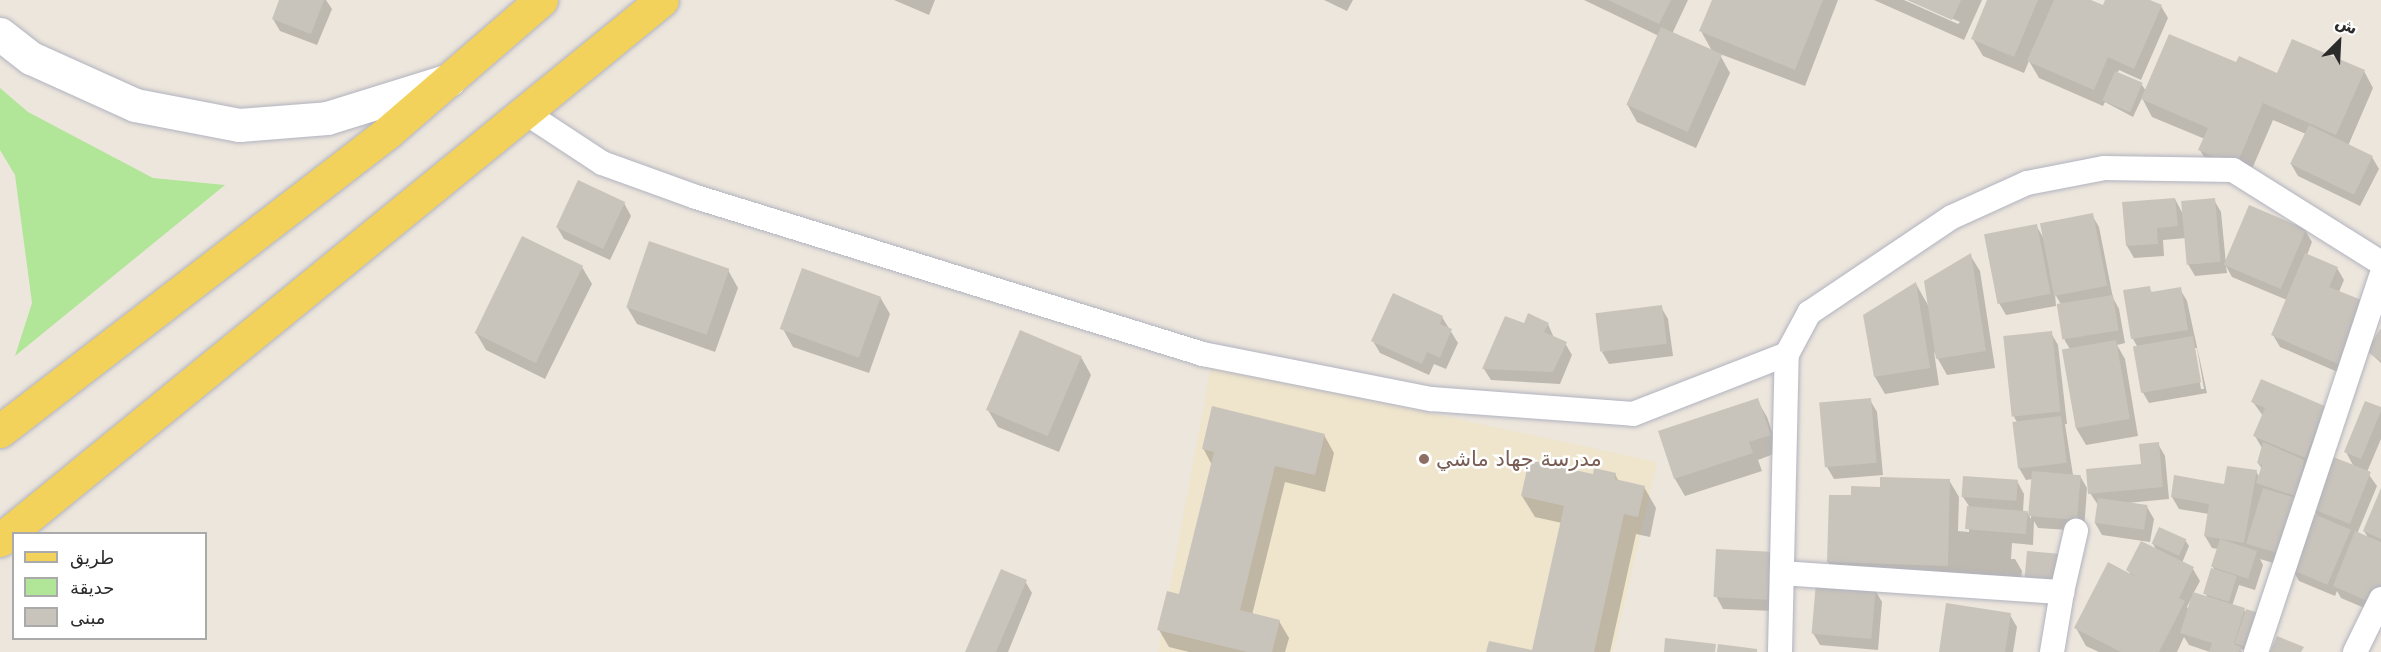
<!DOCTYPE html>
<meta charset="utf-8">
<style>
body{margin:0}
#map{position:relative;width:2381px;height:652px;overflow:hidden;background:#ede6dd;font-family:"DejaVu Sans","Noto Naskh Arabic",sans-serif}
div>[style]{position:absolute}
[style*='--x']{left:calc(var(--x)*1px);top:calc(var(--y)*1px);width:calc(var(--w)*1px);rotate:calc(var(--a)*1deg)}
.education>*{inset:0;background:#efe4cc}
.green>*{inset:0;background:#b1e598}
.shadow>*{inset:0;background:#0003}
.building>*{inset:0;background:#c9c4bb;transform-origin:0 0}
.roads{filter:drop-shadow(0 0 2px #b1b3bf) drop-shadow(0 0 2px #b1b3bf)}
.street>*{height:24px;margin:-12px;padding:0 12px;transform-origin:12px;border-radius:12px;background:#fff}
.secondary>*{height:33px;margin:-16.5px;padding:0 16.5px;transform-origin:16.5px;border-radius:16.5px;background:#fff}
.primary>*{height:33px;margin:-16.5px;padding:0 16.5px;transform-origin:16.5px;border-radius:16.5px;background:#f3d25b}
.dots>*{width:16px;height:16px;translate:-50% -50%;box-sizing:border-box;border:3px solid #fff;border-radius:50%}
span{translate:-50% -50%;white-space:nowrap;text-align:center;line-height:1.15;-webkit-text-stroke:5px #fff;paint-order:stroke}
.education-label{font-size:21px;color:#785e54}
.left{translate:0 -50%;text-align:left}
.legend{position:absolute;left:12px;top:532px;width:195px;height:108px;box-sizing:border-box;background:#fff;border:2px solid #aaa;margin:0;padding:8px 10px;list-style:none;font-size:18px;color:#2b2b2b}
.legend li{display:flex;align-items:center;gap:12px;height:30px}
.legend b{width:30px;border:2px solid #aaa}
.north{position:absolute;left:2309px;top:12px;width:60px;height:60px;-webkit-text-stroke:4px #fff;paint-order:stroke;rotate:24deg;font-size:16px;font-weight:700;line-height:24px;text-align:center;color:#2b2b2b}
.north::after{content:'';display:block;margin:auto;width:21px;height:27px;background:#2b2b2b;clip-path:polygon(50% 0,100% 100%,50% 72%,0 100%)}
</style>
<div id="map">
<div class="education">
<i style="clip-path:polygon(1211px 366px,1657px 462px,1613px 652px,1158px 652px)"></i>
</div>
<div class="green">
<i style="clip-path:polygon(0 88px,28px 112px,153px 178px,225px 185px,15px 356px,32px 303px,15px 175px,0 150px)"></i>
</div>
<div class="shadow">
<i style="clip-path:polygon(281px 0,326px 0,332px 9px,317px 45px,280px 31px,273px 19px)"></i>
<i style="clip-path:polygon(894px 0,935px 0,929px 15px)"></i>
<i style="clip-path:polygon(1324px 0,1353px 0,1347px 11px)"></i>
<i style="clip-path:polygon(1584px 0,1688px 0,1672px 34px,1720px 55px,1730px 73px,1696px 148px,1637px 122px,1627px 104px,1659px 36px)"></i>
<i style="clip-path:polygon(1714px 0,1838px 0,1805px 86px,1712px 51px,1701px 31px)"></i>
<i style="clip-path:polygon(1874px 0,1904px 0,1958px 24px,1960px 22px,1911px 0,1982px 0,1964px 40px)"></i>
<i style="clip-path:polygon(1989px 0,2088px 0,2107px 8px,2107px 0,2146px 0,2161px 6px,2168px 18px,2141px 80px,2119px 70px,2117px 74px,2142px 85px,2146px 91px,2237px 64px,2278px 75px,2364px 71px,2373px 88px,2348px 146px,2372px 157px,2379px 169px,2360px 206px,2298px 176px,2291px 164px,2306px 134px,2273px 120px,2246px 183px,2210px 167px,2200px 150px,2205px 139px,2152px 117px,2142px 98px,2133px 117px,2105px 102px,2103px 106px,2039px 78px,2029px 61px,2024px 73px,1983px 56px,1973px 39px)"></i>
<i style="clip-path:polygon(2175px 199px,2184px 216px,2214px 200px,2221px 212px,2226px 264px,2305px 230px,2312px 242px,2307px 255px,2337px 268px,2344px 280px,2339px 292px,2349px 377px,2280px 347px,2273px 335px,2287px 300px,2232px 277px,2226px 266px,2227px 273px,2195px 276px,2188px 264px,2186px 238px,2163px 240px,2164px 256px,2134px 258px,2127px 246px,2124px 204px)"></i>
<i style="clip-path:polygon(624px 203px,631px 216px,610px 260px,564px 239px,557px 227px)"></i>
<i style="clip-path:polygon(2092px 215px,2099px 227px,2113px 298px,2119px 309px,2125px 343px,2117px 345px,2125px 359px,2138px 436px,2086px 445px,2076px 428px,2070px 349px,2065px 341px,2059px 307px,2062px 306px,2055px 294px,2056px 306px,2006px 315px,1999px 303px,2036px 225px,2044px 239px)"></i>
<i style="clip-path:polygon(1970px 255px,1980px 271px,1995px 368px,1947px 375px,1934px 352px,1939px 385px,1885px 394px,1875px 377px,1865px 315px,1916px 284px,1929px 307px)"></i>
<i style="clip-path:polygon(582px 267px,592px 284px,545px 379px,486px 350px,476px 333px)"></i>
<i style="clip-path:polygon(728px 270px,738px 288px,715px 352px,637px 324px,627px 307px)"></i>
<i style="clip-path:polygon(evenodd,2149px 288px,2153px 294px,2180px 289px,2187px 301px,2207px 393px,2149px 403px,2142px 391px,2137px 346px,2133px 339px,2125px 292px,2149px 288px,2194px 348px,2197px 348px,2204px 389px,2201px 389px,2194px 348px)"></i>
<i style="clip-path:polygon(880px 297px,890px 314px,869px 373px,793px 347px,783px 329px)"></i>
<i style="clip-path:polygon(1661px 307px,1668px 319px,1673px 356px,1609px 364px,1602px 352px)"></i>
<i style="clip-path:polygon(1442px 317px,1458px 343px,1446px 369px,1434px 364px,1429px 375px,1380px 353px,1373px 341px)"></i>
<i style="clip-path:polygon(1548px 324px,1554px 338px,1565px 343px,1572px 355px,1560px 384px,1491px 380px,1484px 369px,1525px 325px)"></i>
<i style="clip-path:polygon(2381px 331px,2381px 363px,2368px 351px)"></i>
<i style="clip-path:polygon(2051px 333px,2058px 345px,2067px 424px,2065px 424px,2073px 475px,2080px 476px,2087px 488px,2084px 531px,2038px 528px,2034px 521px,2033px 545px,2012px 543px,2011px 559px,2015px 559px,2022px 571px,2020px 587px,1838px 579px,1828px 562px,1853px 497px,1881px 488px,1949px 480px,1959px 497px,1958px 531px,1969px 532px,1969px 506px,1963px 497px,2017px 481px,2024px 494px,2023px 512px,2027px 512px,2031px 519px,2033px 479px,2026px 480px,2019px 468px,2017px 422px,2014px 417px)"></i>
<i style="clip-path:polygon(1081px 357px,1091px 375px,1059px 452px,998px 427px,988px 410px)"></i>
<i style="clip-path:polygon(1757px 400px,1767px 417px,1779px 452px,1758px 460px,1762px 471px,1685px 496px,1675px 479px,1660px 432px)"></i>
<i style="clip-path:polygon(1870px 400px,1877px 412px,1883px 475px,1834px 479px,1827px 467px)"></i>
<i style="clip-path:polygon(evenodd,2253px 402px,2326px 408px,2287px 567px,2260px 559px,2263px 565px,2255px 590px,2239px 585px,2232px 606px,2244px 610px,2246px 613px,2250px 652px,2240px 649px,2242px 652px,2210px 652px,2189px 645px,2184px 637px,2177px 652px,2099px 652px,2086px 646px,2076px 628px,2131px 575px,2128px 570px,2157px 551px,2153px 544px,2185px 540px,2189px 546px,2182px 563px,2193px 569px,2200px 581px,2193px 594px,2208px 598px,2205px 593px,2215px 571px,2213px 567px,2218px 549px,2212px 548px,2205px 536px,2209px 514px,2179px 509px,2172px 497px,2225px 485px,2256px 471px,2259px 477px,2262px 469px,2258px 463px,2262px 448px,2255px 436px,2263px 416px,2253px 402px,2191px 599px,2192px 600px,2189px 611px,2187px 607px,2191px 599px)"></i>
<i style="clip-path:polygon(2381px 409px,2381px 439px,2367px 472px,2377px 486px,2357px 534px,2369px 539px,2364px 531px,2381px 492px,2381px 615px,2341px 598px,2337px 591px,2335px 596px,2299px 581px,2292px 569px,2318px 517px,2312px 507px,2354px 467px,2346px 452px)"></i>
<i style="clip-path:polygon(1324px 435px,1334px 453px,1325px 492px,1285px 482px,1252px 615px,1279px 621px,1289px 638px,1285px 652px,1189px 652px,1169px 647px,1159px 630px,1181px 595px,1212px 465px,1203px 448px)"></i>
<i style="clip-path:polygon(2158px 444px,2165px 456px,2169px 499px,2127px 503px,2147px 507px,2154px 519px,2150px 542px,2102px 535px,2095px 523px,2098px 505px,2090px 493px,2142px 465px)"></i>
<i style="clip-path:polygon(1615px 474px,1619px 482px,1644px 487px,1656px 508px,1650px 537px,1636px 534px,1610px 652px,1533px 652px,1562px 523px,1535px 517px,1522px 496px,1595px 476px)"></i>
<i style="clip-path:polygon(1770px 553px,1777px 565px,1774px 611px,1723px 609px,1716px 596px)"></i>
<i style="clip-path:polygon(1025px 581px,1032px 593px,1008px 652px,967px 652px)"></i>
<i style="clip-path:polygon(1875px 590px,1882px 602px,1878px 650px,1820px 645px,1813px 633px)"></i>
<i style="clip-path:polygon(2010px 615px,2017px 627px,2013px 652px,1940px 652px)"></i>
</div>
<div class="building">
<i style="clip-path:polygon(279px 0,324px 0,311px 34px,272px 19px)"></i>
<i style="clip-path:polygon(1608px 0,1671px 0,1659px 24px)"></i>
<i style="clip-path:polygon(1712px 0,1823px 0,1795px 70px,1699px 31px)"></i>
<i style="clip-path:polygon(1907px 0,1961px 0,1952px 20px)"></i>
<i style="clip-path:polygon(1987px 0,2038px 0,2014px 57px,1971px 39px)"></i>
<i style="clip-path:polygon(2054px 0,2091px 0,2103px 5px,2105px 0,2150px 0,2162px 5px,2134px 69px,2108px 57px,2094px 90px,2027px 61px)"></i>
<i style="left:1661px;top:27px;width:67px;height:85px;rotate:24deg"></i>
<i style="clip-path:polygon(2169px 34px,2236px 62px,2239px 56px,2277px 73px,2292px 39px,2365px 70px,2336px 135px,2263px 103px,2236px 166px,2198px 150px,2208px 128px,2141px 99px)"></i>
<i style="left:2115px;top:71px;width:30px;height:32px;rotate:23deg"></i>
<i style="left:2309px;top:125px;width:71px;height:43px;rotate:26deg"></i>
<i style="left:578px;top:180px;width:52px;height:52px;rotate:25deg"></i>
<i style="clip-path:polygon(2175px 198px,2178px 226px,2157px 228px,2158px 244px,2126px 246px,2122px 202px)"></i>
<i style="left:2215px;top:198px;width:64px;height:34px;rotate:85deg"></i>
<i style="left:2249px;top:205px;width:62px;height:65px;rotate:23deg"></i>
<i style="left:2093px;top:213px;width:74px;height:54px;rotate:79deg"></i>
<i style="left:2037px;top:224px;width:71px;height:54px;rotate:79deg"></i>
<i style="left:522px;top:236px;width:68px;height:108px;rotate:26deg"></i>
<i style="left:649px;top:241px;width:85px;height:70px;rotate:19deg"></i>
<i style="clip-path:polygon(1971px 253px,1986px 351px,1936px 359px,1924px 281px)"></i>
<i style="clip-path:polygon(2305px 253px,2338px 267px,2329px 287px,2369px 303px,2343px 366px,2271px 335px)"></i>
<i style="left:802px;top:268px;width:84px;height:65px;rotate:20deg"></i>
<i style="clip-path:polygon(1916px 282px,1930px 368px,1874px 377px,1863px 315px)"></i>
<i style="clip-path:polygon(2150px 286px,2151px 292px,2181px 287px,2188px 330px,2131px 339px,2123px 290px)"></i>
<i style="clip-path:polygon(1393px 293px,1443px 316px,1440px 324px,1452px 329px,1440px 358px,1427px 352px,1422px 364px,1371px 341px)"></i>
<i style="left:2113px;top:295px;width:36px;height:57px;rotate:81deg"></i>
<i style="left:1662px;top:305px;width:39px;height:67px;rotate:83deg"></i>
<i style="clip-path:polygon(1528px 313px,1549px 323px,1544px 332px,1567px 342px,1553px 372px,1482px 369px,1505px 316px,1524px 323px)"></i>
<i style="clip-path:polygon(2381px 328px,2381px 361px,2366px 351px)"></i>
<i style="left:1020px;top:330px;width:67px;height:87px;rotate:23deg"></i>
<i style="left:2052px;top:331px;width:81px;height:49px;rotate:84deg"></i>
<i style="left:2193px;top:336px;width:47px;height:61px;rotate:80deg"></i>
<i style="left:2116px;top:340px;width:80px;height:55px;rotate:80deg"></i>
<i style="clip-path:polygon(2261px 379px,2327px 407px,2305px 458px,2253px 436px,2265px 408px,2251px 402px)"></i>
<i style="clip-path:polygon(1758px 398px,1771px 435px,1749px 442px,1753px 453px,1674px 479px,1658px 431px)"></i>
<i style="left:1871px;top:398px;width:65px;height:52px;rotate:85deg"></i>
<i style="clip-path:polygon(2365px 401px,2381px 407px,2381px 411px,2361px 459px,2344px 452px)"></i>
<i style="clip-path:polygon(1212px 406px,1325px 434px,1315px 475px,1275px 466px,1240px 610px,1280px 620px,1272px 652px,1247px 652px,1157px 630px,1167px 591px,1179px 594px,1214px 452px,1202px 449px)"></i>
<i style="left:2061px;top:416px;width:47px;height:49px;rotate:83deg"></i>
<i style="clip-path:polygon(2159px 442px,2163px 487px,2088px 494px,2086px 469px,2141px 464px,2139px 444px)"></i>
<i style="clip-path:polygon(2263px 442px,2304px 460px,2299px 497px,2256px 483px,2262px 465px,2257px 463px)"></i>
<i style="left:2331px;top:456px;width:43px;height:56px;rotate:22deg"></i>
<i style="clip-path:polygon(1529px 460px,1593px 474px,1594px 468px,1616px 473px,1615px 479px,1645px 486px,1638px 517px,1624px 514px,1594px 652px,1486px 652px,1489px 641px,1532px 650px,1564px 506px,1521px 496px)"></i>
<i style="clip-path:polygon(2227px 466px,2257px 470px,2244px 543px,2204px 536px,2209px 504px,2171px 497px,2174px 475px,2224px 484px)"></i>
<i style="left:2032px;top:471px;width:49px;height:45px;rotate:5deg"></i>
<i style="left:1963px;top:476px;width:55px;height:21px;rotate:4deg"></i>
<i style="clip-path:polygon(1880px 477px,1950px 479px,1948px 566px,1827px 562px,1829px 495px,1851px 495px,1851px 486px,1880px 487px)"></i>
<i style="left:2263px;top:488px;width:38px;height:58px;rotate:17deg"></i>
<i style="clip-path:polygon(2381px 488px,2381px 539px,2363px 531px)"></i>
<i style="left:2098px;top:498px;width:50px;height:25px;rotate:8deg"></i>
<i style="left:1967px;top:506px;width:61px;height:23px;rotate:5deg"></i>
<i style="left:2314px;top:514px;width:40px;height:60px;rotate:23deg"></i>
<i style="left:2159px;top:527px;width:30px;height:18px;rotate:24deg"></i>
<i style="clip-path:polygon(2355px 531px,2381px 542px,2381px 587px,2374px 604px,2333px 586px)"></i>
<i style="left:2220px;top:539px;width:39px;height:29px;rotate:18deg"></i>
<i style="clip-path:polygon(2141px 541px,2194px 567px,2179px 598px,2185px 601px,2159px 652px,2121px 652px,2074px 628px,2108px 562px,2138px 578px,2126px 570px)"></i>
<i style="left:1716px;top:549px;width:54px;height:48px;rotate:3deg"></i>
<i style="left:2027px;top:551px;width:35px;height:27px;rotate:5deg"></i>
<i style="left:2211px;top:568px;width:27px;height:27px;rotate:17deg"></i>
<i style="clip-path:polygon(1001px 569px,1027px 580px,996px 652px,965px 652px)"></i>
<i style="left:1816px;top:583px;width:60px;height:51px;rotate:5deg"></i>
<i style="clip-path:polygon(2193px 592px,2245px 608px,2234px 644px,2241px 647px,2239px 652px,2209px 652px,2212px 643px,2180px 633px)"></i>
<i style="clip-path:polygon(1946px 603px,2011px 613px,2005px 652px,1939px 652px)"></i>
<i style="left:2246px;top:609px;width:19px;height:36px;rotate:18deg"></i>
<i style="clip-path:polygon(2277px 636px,2304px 647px,2301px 652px,2270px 652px)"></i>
<i style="clip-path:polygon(1665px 638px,1716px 644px,1715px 652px,1664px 652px)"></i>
<i style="clip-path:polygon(1718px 644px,1757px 649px,1757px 652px,1717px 652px)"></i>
</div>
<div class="roads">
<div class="street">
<i style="--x:526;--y:113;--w:91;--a:33.3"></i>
<i style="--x:602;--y:163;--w:100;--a:19.9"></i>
<i style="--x:696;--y:197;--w:531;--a:17.21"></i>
<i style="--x:1203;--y:354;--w:232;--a:11.2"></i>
<i style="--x:1431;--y:399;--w:203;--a:4.2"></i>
<i style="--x:1633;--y:414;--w:165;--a:-21.3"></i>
<i style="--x:1787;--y:354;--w:47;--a:-61.8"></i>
<i style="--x:1809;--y:313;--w:172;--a:-33.9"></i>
<i style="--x:1952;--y:217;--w:82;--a:-24.4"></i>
<i style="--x:2027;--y:183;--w:78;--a:-11"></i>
<i style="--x:2104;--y:168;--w:129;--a:0.9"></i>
<i style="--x:2233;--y:170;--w:175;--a:32.1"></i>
<i style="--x:1782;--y:573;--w:281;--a:3.9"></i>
<i style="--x:1780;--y:652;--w:298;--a:-88.7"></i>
<i style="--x:2052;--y:652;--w:61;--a:-80.5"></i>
<i style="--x:2062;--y:592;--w:63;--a:-77.1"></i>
<i style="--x:2256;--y:652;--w:396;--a:-71.6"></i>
<i style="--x:2355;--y:652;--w:59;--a:-63.9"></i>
</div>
<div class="secondary">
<i style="--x:0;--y:34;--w:39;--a:38"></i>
<i style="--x:31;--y:58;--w:114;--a:24.3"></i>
<i style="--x:135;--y:105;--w:106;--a:10.9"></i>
<i style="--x:239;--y:125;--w:88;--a:-4.5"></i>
<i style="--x:327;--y:118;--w:128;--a:-17.3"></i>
</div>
<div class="primary">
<i style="--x:0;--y:431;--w:490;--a:-37.6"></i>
<i style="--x:388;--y:132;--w:202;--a:-40.8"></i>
<i style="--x:0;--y:540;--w:854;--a:-39.2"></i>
</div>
</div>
<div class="dots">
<i style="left:1424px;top:459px;background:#8d6e63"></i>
</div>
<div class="education-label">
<span class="left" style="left:1436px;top:459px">مدرسة جهاد ماشي</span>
</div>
<ul class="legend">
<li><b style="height:8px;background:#f3d25b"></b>طريق</li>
<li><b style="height:16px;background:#b1e598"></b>حديقة</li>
<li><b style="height:16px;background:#c9c4bb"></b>مبنى</li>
</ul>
<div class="north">ش</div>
</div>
